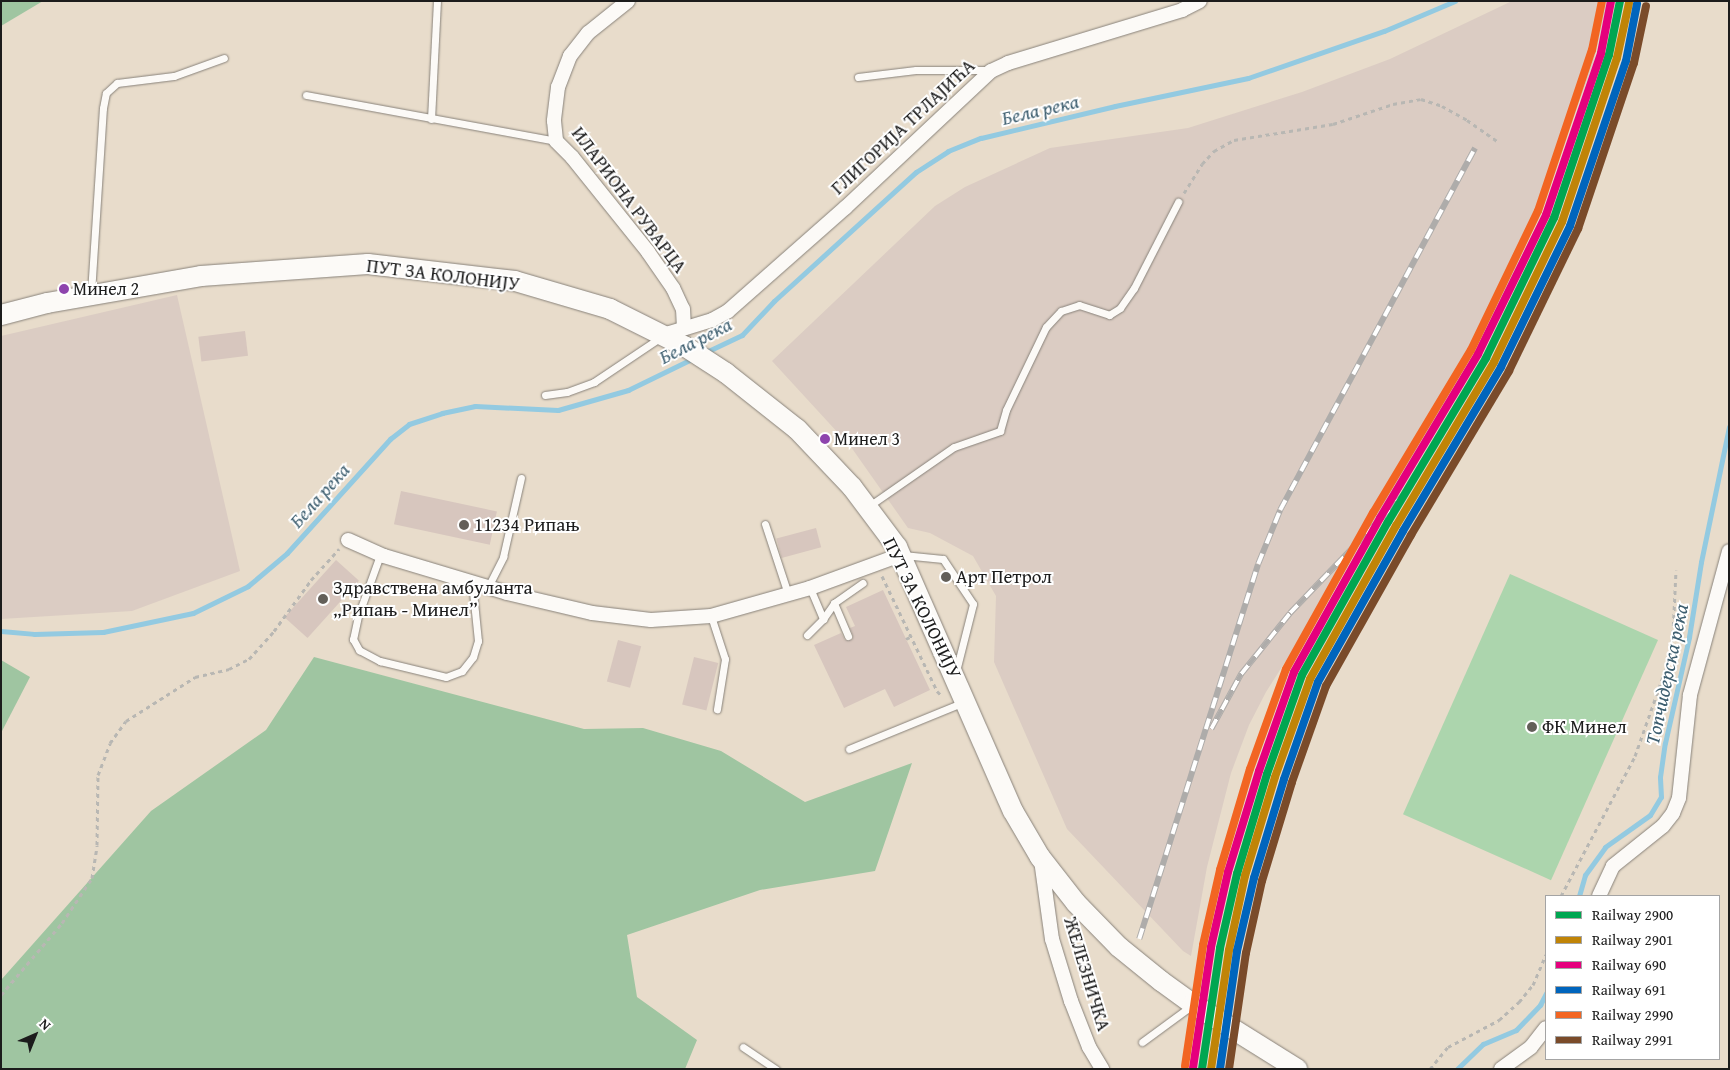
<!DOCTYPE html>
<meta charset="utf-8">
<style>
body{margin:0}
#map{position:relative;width:1730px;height:1070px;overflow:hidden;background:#e8dccb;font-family:"Gentium Book Plus",serif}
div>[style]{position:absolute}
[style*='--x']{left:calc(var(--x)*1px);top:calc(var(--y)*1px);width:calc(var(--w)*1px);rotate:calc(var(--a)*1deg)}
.industrial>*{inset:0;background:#dbccc3}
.green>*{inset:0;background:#acd5ad;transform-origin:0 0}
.forest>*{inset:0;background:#9fc5a1}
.stream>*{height:5px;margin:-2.5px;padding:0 2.5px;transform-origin:2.5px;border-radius:2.5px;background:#93cae1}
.building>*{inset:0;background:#d7c6be;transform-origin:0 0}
.path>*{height:3px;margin-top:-1.5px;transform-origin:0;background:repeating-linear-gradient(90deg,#b8b7b3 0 4px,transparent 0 8px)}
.roads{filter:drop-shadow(0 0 1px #88827a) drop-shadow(0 0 1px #88827a)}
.lane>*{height:7px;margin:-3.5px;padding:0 3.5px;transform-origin:3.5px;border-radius:3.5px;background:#fcfaf7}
.street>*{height:14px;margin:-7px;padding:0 7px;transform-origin:7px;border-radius:7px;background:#fcfaf7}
.secondary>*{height:20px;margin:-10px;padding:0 10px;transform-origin:10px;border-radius:10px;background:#fcfaf7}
.rail>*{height:5.5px;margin-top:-2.75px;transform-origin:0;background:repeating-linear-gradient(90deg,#fff 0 11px,#aeacaa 0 22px);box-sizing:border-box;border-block:1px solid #aeacaa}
.rail-1>*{height:8px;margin:-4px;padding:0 4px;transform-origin:4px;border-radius:4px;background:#00a651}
.rail-2>*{height:8px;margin:-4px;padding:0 4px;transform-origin:4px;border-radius:4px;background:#c08407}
.rail-3>*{height:8px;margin:-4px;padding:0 4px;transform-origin:4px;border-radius:4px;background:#e5007d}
.rail-4>*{height:8px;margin:-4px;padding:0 4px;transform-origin:4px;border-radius:4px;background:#0065bd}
.rail-5>*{height:8px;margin:-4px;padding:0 4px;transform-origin:4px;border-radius:4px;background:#f26522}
.rail-6>*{height:8px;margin:-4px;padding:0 4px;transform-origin:4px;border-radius:4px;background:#7a4b2a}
.dots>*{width:14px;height:14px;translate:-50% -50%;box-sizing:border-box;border:2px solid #fff;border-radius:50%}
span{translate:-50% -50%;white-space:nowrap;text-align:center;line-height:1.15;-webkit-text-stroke:4px #fff;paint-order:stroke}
.bus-label{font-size:18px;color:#1c1c1c}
.left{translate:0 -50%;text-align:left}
.street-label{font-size:19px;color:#1c1c1c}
.poi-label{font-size:19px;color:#1c1c1c}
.water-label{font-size:20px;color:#3d5e6f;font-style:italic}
.frame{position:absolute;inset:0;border:2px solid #1c1c1c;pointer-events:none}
.legend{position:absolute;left:1545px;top:895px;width:175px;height:165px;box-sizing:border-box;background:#fff;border:1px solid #a4a4a4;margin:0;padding:6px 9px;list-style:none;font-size:15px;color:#1c1c1c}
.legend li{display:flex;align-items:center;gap:10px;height:25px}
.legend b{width:25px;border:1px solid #a4a4a4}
.north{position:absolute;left:10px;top:1010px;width:50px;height:50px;-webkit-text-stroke:4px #fff;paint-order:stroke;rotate:44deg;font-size:14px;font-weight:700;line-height:20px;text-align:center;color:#1c1c1c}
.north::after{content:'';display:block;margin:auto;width:18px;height:22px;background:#1c1c1c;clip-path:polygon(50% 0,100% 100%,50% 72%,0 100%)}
</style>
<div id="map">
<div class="industrial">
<i style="clip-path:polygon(1512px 1px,1608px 1px,1593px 64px,1540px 209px,1499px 309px,1393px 491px,1266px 692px,1249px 725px,1231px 773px,1207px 867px,1191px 956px,1183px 951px,1067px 829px,994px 662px,996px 596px,973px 556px,930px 533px,908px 528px,851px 447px,772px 361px,935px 206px,965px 187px,1050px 148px,1188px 128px,1302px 92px,1390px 59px)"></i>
<i style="clip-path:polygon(177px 295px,240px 571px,132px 611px,1px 619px,1px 336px)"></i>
</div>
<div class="green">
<i style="left:1510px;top:574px;width:162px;height:263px;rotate:24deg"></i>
</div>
<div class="forest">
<i style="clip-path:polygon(1px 1px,43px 1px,1px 26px)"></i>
<i style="clip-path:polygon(314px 657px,584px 729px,643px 728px,721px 751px,805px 802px,912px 763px,875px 871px,760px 890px,627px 935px,637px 997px,697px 1040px,685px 1069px,1px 1069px,1px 980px,151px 811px,266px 730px)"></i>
<i style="clip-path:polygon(1px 660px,30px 677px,1px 733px)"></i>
</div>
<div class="stream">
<i style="--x:704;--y:353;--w:42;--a:-25.3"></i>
<i style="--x:742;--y:335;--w:47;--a:-46.7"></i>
<i style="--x:774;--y:301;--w:192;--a:-42.3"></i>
<i style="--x:916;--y:172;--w:38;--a:-33"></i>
<i style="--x:948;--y:151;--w:35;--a:-22"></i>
<i style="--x:981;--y:138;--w:138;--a:-13.4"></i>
<i style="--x:1115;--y:106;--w:136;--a:-11.9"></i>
<i style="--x:1248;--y:78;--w:144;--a:-19.1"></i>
<i style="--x:1384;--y:31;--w:77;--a:-22.9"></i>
<i style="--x:1;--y:631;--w:33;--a:5"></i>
<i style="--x:34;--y:634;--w:69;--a:-1.7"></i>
<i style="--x:103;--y:632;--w:92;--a:-11.9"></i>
<i style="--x:193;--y:613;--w:61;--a:-26.1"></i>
<i style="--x:248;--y:586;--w:51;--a:-40.2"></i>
<i style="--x:287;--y:553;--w:154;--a:-47.9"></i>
<i style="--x:390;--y:439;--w:24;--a:-38"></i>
<i style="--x:409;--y:424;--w:35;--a:-18"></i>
<i style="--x:442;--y:413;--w:34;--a:-12"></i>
<i style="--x:475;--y:406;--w:83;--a:2.8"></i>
<i style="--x:558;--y:410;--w:73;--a:-15.9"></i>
<i style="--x:628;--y:390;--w:73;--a:-25.9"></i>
<i style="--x:1579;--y:896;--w:22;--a:-74"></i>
<i style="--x:1585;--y:875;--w:34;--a:-54"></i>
<i style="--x:1605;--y:847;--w:55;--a:-35.4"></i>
<i style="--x:1650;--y:815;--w:21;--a:-59"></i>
<i style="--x:1661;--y:797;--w:20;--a:-93"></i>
<i style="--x:1660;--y:777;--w:34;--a:-82"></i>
<i style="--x:1665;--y:743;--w:109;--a:-77.2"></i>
<i style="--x:1689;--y:637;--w:76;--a:-80.9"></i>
<i style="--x:1701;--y:562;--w:138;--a:-78.3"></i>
<i style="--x:1457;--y:1069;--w:36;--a:-44"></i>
<i style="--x:1483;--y:1044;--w:36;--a:-23"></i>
<i style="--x:1516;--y:1030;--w:35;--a:-46"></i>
<i style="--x:1540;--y:1005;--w:13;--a:-63"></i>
</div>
<div class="building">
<i style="left:245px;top:331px;width:25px;height:47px;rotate:83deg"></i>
<i style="left:401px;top:491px;width:98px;height:34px;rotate:12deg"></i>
<i style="left:816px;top:528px;width:20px;height:41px;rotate:75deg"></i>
<i style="left:336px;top:560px;width:31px;height:77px;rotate:42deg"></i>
<i style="clip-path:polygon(883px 590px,930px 690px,894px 707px,885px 689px,844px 708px,814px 645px,841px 633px,845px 640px,852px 640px,853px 636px,850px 628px,855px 626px,846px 607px)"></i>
<i style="left:618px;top:640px;width:24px;height:43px;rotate:15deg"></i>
<i style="left:694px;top:657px;width:25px;height:49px;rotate:14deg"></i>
</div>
<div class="path">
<i style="--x:1184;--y:193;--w:34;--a:-58"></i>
<i style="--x:1202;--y:164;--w:18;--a:-47"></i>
<i style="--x:1214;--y:151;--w:23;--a:-29"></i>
<i style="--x:1234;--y:140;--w:100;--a:-9.2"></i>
<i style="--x:1333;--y:124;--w:63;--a:-18.4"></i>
<i style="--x:1393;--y:104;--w:28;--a:-10"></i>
<i style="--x:1421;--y:99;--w:22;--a:18"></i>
<i style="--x:1442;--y:106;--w:29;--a:29"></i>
<i style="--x:1467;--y:120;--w:38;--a:35"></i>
<i style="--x:882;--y:576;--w:127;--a:64.4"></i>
<i style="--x:937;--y:691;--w:7;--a:45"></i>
<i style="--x:906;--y:639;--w:7;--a:-27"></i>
<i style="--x:1561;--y:896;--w:158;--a:-62.1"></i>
<i style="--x:1635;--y:756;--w:96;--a:-70.6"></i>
<i style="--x:1667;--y:665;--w:32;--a:-79"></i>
<i style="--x:1673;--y:634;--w:64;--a:-87.3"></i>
<i style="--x:1;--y:995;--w:94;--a:-49.7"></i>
<i style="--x:62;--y:923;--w:54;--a:-56.3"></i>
<i style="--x:92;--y:878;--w:33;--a:-81"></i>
<i style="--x:97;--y:845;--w:70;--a:-89.2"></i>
<i style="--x:98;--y:775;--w:34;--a:-69"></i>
<i style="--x:110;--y:743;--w:27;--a:-54"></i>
<i style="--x:126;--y:721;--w:82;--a:-32.5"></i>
<i style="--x:195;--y:677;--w:35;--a:-13"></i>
<i style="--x:229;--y:669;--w:22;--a:-27"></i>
<i style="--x:249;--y:659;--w:38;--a:-48"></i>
<i style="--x:274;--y:631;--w:63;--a:-54"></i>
<i style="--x:311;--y:580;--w:42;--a:-47.9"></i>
<i style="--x:1209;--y:1069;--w:29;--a:-68"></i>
<i style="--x:1430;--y:1069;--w:28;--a:-51"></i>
<i style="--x:1448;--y:1047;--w:58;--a:-27.9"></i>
<i style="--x:1499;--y:1020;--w:27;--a:-42"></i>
<i style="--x:1519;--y:1002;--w:22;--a:-51"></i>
<i style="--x:1533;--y:985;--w:33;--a:-67"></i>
</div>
<div class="roads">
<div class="lane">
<i style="--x:858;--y:77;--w:58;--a:-6.9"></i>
<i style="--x:916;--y:70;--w:74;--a:0"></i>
<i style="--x:306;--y:95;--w:254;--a:10.4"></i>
<i style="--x:431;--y:119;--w:118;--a:-87.1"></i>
<i style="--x:91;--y:293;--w:185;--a:-86.3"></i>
<i style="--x:103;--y:108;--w:15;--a:-79"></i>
<i style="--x:106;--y:93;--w:15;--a:-42"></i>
<i style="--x:117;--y:83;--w:57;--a:-7"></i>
<i style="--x:174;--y:76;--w:53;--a:-19.8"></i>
<i style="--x:545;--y:395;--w:22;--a:-8"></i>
<i style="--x:567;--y:392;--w:29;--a:-20"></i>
<i style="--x:594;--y:382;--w:81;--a:-33.9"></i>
<i style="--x:869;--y:506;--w:103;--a:-34.8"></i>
<i style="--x:954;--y:447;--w:49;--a:-19.2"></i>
<i style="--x:1000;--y:431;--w:22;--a:-74"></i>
<i style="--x:1006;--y:410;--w:92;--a:-64.3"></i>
<i style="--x:1046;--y:327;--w:22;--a:-47"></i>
<i style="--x:1061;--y:311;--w:19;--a:-18"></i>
<i style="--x:1079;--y:305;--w:32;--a:18"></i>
<i style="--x:1109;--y:315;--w:13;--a:-32"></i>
<i style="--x:1120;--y:308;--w:24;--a:-55"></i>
<i style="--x:1134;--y:288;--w:97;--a:-62.9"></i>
<i style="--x:765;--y:524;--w:74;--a:71.8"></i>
<i style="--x:380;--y:555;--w:65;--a:109.8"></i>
<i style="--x:358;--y:616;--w:24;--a:102"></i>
<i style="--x:353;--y:639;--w:13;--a:61"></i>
<i style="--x:359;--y:650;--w:24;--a:28"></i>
<i style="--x:380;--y:661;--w:68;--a:13.6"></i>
<i style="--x:446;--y:677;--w:17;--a:-21"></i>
<i style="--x:462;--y:671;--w:18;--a:-52"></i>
<i style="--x:473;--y:657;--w:17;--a:-73"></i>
<i style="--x:478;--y:641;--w:59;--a:-95.8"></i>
<i style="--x:903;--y:555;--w:40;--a:5.7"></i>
<i style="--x:943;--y:559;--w:54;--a:56.3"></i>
<i style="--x:973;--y:604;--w:69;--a:104.2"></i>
<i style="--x:488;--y:587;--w:34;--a:-63"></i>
<i style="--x:503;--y:557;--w:81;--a:-77.2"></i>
<i style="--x:810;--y:588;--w:34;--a:67"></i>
<i style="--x:834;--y:603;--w:36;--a:67"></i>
<i style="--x:711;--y:616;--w:45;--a:72"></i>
<i style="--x:725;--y:659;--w:51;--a:99.1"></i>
<i style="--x:807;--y:635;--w:23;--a:-45"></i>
<i style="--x:823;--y:619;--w:19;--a:-55"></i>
<i style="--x:834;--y:603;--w:35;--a:-35"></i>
<i style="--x:849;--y:749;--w:124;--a:-22.2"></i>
<i style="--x:1142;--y:1042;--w:61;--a:-36.3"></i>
<i style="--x:743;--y:1047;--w:40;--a:34"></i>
</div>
<div class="street">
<i style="--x:628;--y:1;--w:51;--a:141.3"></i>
<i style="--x:588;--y:33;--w:29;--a:128"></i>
<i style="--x:570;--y:56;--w:33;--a:111"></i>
<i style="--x:558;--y:87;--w:34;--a:97"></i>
<i style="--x:554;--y:121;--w:20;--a:84"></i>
<i style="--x:556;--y:141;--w:23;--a:45"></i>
<i style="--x:572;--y:157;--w:122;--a:51.3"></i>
<i style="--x:648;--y:252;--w:44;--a:55.2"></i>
<i style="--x:673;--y:288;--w:23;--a:65"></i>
<i style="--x:683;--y:309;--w:19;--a:87"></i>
<i style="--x:663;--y:335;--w:51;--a:-17"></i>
<i style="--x:712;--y:320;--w:18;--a:-29"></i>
<i style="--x:728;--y:311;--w:156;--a:-41.4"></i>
<i style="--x:845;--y:208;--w:200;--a:-43.2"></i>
<i style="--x:991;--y:71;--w:19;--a:-25"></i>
<i style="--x:1008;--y:63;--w:182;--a:-16.9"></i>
<i style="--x:1182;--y:10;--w:20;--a:-27"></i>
<i style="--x:348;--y:540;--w:39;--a:24"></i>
<i style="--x:384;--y:556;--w:128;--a:16.7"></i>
<i style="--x:507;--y:593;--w:87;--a:13.2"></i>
<i style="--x:592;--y:613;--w:59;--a:6.8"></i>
<i style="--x:651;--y:620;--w:60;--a:-3.8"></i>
<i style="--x:711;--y:616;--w:103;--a:-15.8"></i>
<i style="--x:810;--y:588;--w:96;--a:-20.1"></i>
<i style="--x:1041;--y:860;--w:80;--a:82.1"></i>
<i style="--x:1052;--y:939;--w:65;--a:73"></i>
<i style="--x:1071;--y:1001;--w:49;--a:68.6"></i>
<i style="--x:1089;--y:1047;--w:26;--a:59"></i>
<i style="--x:1599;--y:896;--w:33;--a:-65"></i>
<i style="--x:1613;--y:866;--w:64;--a:-38.7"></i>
<i style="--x:1663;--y:826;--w:16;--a:-52"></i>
<i style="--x:1673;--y:813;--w:16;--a:-68"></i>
<i style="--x:1679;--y:798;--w:104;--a:-83.9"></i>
<i style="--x:1690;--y:695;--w:149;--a:-74.8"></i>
<i style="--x:1501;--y:1069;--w:37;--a:-36"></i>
<i style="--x:1531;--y:1047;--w:24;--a:-52"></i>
</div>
<div class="secondary">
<i style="--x:1;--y:315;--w:48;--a:-14.6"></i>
<i style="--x:47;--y:303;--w:156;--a:-9.9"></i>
<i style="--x:201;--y:276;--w:167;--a:-4.1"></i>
<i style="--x:368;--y:264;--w:148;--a:6.6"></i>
<i style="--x:515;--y:281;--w:99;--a:16.4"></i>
<i style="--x:610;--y:309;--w:85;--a:26.6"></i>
<i style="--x:686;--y:347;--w:48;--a:33"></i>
<i style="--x:726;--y:373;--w:90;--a:38.3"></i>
<i style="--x:797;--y:429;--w:80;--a:46.5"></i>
<i style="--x:852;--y:487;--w:75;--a:53.1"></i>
<i style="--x:897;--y:547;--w:288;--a:66.3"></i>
<i style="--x:1013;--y:811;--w:53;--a:59.6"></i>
<i style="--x:1040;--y:857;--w:58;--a:52"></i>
<i style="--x:1076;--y:903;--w:62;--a:45.7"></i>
<i style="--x:1119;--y:947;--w:54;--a:39"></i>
<i style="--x:1161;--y:981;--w:39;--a:36"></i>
<i style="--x:1193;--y:1004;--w:123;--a:32"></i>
</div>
</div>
<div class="rail">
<i style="--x:1211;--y:729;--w:63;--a:-61.4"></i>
<i style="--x:1241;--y:674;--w:78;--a:-51.2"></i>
<i style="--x:1290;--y:613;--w:166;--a:-46.2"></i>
<i style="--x:1139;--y:939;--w:393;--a:-72.4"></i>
<i style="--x:1258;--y:564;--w:58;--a:-67.8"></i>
<i style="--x:1280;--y:510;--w:411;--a:-61.7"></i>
</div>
<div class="rail-1">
<i style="--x:1202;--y:1069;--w:122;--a:-81.5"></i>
<i style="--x:1220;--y:948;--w:76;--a:-77.1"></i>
<i style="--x:1237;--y:874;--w:104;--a:-73.3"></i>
<i style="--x:1267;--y:774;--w:105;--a:-70.5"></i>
<i style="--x:1302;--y:675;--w:176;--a:-60.7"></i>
<i style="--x:1388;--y:522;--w:191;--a:-59.1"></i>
<i style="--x:1486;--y:358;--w:156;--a:-64.1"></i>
<i style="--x:1554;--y:218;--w:172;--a:-71.4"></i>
<i style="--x:1609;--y:55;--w:55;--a:-78.5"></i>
</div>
<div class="rail-2">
<i style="--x:1211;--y:1069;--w:120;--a:-81.4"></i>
<i style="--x:1229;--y:950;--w:76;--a:-77.8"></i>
<i style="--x:1245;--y:876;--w:103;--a:-73.1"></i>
<i style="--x:1275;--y:777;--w:104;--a:-70.3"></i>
<i style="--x:1310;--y:679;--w:176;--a:-60.7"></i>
<i style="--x:1396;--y:526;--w:191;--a:-59.1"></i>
<i style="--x:1494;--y:362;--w:156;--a:-64.1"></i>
<i style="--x:1562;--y:222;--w:173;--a:-71.5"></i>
<i style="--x:1617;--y:58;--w:56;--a:-77.7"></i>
</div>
<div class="rail-3">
<i style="--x:1193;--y:1068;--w:122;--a:-81.5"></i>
<i style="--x:1211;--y:947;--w:77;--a:-77.2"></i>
<i style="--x:1228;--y:872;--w:106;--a:-72.9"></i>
<i style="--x:1259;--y:771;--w:105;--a:-70.5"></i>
<i style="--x:1294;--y:672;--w:176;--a:-60.8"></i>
<i style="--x:1380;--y:518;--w:191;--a:-59.1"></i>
<i style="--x:1478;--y:354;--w:155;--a:-63.9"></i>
<i style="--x:1546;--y:215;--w:171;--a:-71.2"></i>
<i style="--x:1601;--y:53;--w:53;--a:-79.1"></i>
</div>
<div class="rail-4">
<i style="--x:1220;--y:1069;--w:119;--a:-81.8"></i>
<i style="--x:1237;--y:951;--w:75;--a:-76.9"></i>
<i style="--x:1254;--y:878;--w:103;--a:-73.1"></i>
<i style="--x:1284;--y:779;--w:103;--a:-70.7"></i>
<i style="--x:1318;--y:682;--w:173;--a:-60.6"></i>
<i style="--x:1403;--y:531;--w:191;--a:-59.1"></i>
<i style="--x:1501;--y:367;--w:157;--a:-63.9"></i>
<i style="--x:1570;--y:226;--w:174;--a:-71.3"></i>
<i style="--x:1626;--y:61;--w:58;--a:-79.1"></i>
</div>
<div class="rail-5">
<i style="--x:1185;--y:1066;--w:122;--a:-81.5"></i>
<i style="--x:1203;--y:945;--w:77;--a:-77.2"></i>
<i style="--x:1220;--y:870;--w:105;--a:-73.5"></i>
<i style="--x:1250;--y:769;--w:106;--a:-70.2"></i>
<i style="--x:1286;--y:669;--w:179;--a:-60.9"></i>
<i style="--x:1373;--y:513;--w:190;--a:-59"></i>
<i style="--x:1471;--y:350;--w:154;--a:-64.3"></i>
<i style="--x:1538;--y:211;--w:170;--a:-71.5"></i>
<i style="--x:1592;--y:50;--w:50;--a:-78.5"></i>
</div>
<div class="rail-6">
<i style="--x:1229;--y:1069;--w:117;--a:-81.7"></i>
<i style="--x:1246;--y:953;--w:74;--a:-77.5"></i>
<i style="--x:1262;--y:881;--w:103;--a:-73.1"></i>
<i style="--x:1292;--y:782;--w:102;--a:-70.5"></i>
<i style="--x:1326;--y:686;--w:173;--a:-60.6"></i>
<i style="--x:1411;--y:535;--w:191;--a:-59.1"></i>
<i style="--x:1509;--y:371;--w:158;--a:-64.1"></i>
<i style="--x:1578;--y:229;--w:175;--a:-71.4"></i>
<i style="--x:1634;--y:63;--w:58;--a:-78.1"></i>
</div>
<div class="dots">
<i style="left:64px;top:289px;background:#8e44ad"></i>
<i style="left:825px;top:439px;background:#8e44ad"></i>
<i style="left:464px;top:525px;background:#635f59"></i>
<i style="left:946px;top:577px;background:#635f59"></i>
<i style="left:323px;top:599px;background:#635f59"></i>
<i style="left:1532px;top:727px;background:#635f59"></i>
</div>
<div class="bus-label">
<span class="left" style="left:73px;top:289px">Минел 2</span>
<span class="left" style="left:834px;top:439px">Минел 3</span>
</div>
<div class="street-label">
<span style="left:903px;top:127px;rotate:-43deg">ГЛИГОРИЈА ТРЛАЈИЋА</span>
<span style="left:629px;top:200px;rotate:53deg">ИЛАРИОНА РУВАРЦА</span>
<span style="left:443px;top:275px;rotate:7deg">ПУТ ЗА КОЛОНИЈУ</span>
<span style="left:922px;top:608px;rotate:64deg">ПУТ ЗА КОЛОНИЈУ</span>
<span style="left:1087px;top:974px;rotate:73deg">ЖЕЛЕЗНИЧКА</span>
</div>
<div class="poi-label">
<span class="left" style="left:474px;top:525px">11234 Рипањ</span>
<span class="left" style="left:956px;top:577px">Арт Петрол</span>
<span class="left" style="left:333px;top:599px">Здравствена амбуланта<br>„Рипањ - Минел”</span>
<span class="left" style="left:1542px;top:727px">ФК Минел</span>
</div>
<div class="water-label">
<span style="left:1040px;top:109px;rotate:-13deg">Бела река</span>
<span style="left:695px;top:340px;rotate:-27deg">Бела река</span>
<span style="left:319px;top:495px;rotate:-48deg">Бела река</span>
<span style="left:1666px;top:674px;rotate:-78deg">Топчидерска река</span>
</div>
<div class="frame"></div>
<ul class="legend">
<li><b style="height:6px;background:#00a651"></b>Railway 2900</li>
<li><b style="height:6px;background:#c08407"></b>Railway 2901</li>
<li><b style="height:6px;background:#e5007d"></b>Railway 690</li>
<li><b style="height:6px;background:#0065bd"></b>Railway 691</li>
<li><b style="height:6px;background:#f26522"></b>Railway 2990</li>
<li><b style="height:6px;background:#7a4b2a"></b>Railway 2991</li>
</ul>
<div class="north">N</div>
</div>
